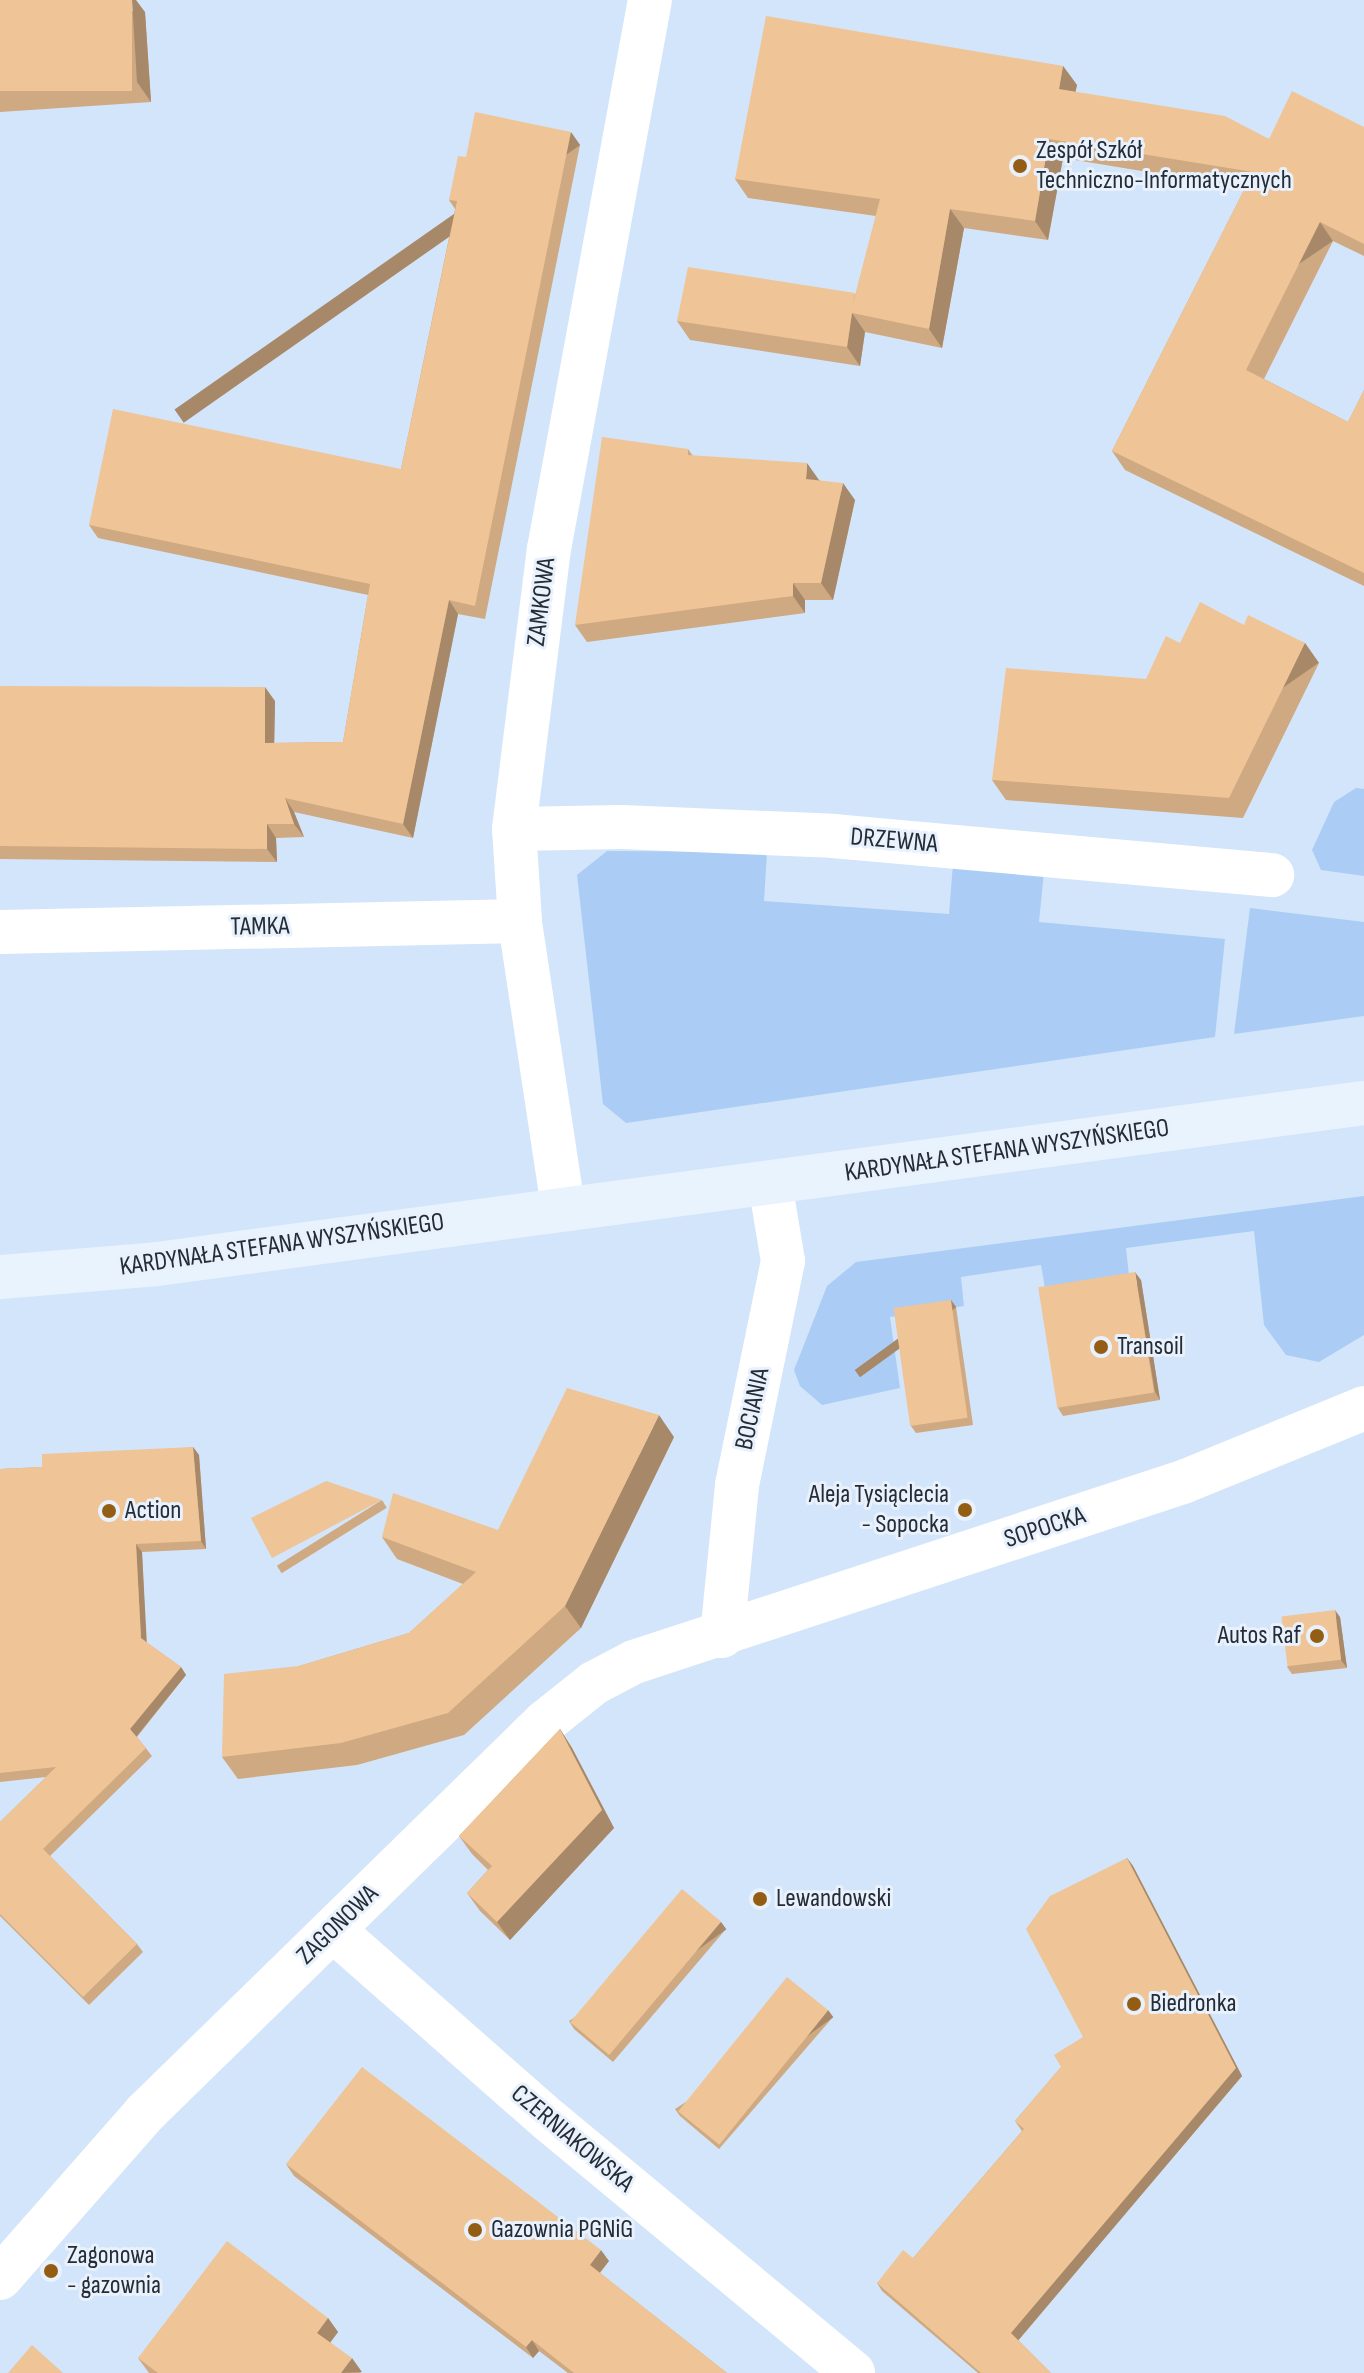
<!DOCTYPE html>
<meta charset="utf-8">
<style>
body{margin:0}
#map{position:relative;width:1364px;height:2373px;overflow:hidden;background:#d3e5fa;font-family:"Sofia Sans Condensed",sans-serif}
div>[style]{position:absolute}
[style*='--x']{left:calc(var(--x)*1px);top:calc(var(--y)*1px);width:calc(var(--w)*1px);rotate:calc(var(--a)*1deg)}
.green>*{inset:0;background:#abcdf5}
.street>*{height:44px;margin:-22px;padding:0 22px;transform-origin:22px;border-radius:22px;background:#fff}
.secondary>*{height:44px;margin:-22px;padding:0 22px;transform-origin:22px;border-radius:22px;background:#e9f3fe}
.wall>*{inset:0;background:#cea981;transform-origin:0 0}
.shaded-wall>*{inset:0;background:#a78969;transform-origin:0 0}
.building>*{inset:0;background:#efc496;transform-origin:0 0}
.dots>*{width:22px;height:22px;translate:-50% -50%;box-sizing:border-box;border:4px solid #e8f1fc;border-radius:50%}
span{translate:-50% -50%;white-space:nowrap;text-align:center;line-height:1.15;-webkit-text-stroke:6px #e8f1fc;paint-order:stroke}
.poi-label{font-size:26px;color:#242c36}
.left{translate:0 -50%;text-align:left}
.right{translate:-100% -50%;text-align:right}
.street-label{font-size:26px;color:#242c36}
</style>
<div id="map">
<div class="green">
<i style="clip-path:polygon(1356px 788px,1364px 789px,1364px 876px,1321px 870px,1312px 850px,1334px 802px)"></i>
<i style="clip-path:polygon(607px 851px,767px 852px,764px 901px,949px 914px,953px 863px,1044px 872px,1039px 922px,1225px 939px,1215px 1037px,626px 1123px,603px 1104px,577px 875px)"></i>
<i style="clip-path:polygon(1250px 908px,1364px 922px,1364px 1016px,1234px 1034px)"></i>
<i style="clip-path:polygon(1364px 1196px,1364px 1335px,1319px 1362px,1286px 1355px,1264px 1325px,1254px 1231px,1126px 1248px,1129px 1276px,1045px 1288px,1041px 1265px,961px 1277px,964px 1306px,890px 1317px,900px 1388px,822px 1405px,800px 1386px,794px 1370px,827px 1286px,856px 1262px)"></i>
</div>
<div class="street">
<i style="--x:514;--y:829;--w:108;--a:-1.1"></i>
<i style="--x:622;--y:827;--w:211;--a:2.4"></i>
<i style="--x:833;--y:836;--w:441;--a:5.1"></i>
<i style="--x:0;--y:932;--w:520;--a:-1.21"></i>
<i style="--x:563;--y:1207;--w:289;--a:-98.6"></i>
<i style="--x:520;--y:921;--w:92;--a:-93.7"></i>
<i style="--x:514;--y:829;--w:282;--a:-82.9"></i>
<i style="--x:549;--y:549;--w:558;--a:-79.58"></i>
<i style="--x:722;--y:1636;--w:152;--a:-84.3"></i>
<i style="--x:737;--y:1485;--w:229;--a:-78.4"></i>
<i style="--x:783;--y:1261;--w:79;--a:-99.5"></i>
<i style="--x:333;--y:1930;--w:289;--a:41.4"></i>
<i style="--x:550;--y:2121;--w:394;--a:39.7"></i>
<i style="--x:0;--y:2278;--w:221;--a:-48.7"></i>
<i style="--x:146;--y:2112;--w:558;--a:-44.35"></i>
<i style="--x:545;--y:1722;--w:63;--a:-38.5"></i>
<i style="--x:594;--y:1683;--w:45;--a:-27.7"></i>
<i style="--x:634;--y:1662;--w:578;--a:-18.15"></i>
<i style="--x:1183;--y:1482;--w:196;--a:-22.2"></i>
</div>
<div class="secondary">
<i style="--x:0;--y:1277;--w:158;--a:-4.7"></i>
<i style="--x:157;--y:1264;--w:1218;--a:-7.6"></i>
</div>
<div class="wall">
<i style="clip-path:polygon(0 0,145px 12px,151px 102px,0 112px)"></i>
<i style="clip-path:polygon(1063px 66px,1077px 85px,1075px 92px,1269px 139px,1364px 127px,1364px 256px,1333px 241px,1264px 379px,1348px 422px,1364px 390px,1364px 586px,1125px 470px,1112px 451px,1245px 188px,1063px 158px,1048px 240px,964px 228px,942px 348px,865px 332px,860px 366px,690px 340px,677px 321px,856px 294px,876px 216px,748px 198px,735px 179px)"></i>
<i style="clip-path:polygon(580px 145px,485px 619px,458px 614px,413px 838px,294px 812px,304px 837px,276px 838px,277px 862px,0 859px,0 686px,275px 701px,274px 743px,343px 742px,368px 595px,98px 538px,89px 525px,401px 469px,455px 209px,449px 200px,466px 157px)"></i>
<i style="clip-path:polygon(688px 449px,693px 456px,819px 480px,855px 500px,833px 600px,805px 600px,805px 613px,587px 642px,575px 625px)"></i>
<i style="clip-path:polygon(1244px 625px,1305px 643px,1319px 663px,1243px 818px,1006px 800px,992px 780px,1146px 679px,1180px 643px)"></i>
<i style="clip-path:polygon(1141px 1280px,1160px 1400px,1063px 1416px,1058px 1408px)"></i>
<i style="clip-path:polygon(951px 1300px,956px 1307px,973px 1425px,916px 1433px,911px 1426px)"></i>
<i style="clip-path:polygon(674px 1437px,581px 1628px,464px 1735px,357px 1765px,238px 1779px,222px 1757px,299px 1666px,409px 1633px,463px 1584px,397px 1559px,382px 1537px,498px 1530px)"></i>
<i style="clip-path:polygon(193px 1447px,199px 1455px,206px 1549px,142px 1552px,146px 1642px,181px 1667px,186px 1675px,137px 1737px,152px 1756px,50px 1856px,137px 1944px,143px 1952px,89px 2005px,0 1916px,0 1822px,46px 1777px,0 1782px,0 1469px,42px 1467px)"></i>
<i style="left:382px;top:1500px;width:9px;height:124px;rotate:58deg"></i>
<i style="clip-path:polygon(1340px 1617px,1347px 1668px,1292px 1674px,1287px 1667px)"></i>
<i style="clip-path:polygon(560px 1729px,572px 1748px,614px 1828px,510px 1940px,480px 1911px,467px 1893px,488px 1870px,472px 1854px,459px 1836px)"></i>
<i style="clip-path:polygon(1127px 1858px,1133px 1866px,1242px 2076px,1018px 2340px,1051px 2373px,978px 2373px,882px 2291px,877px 2283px,913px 2258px,1022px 2131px,1015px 2121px,1061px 2067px,1083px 2037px)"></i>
<i style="clip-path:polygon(721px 1922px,726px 1929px,613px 2062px,574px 2029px,569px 2021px)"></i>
<i style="clip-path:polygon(828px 2010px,833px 2017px,719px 2149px,680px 2116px,675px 2109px)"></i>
<i style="clip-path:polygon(286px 2164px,609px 2261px,600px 2273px,727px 2373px,568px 2373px,539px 2351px,533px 2358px,294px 2176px)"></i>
<i style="clip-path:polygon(328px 2318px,338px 2332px,330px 2342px,361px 2373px,149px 2373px,138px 2358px)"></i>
</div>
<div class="shaded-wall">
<i style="clip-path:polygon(132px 0,136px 0,145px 12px,151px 102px,137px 82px)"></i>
<i style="clip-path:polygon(1063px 66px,1077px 85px,1072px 108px,1059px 89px)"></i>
<i style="left:571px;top:132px;width:16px;height:484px;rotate:55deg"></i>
<i style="clip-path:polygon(1049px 139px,1063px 158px,1048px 240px,1035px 221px)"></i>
<i style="clip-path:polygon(950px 209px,964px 228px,942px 348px,929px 329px)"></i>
<i style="left:1320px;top:222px;width:23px;height:165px;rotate:56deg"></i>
<i style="clip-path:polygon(852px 313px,865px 332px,860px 366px,847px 347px)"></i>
<i style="clip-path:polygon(807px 463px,819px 480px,818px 496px,806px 479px)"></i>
<i style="clip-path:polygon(843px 483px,855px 500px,833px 600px,821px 583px)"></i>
<i style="clip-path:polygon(793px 583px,805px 600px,805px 613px,793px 596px)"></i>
<i style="clip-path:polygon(449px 600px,458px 614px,413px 838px,403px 824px)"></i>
<i style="left:1305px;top:643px;width:24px;height:173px;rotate:55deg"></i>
<i style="clip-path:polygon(265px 687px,275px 701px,274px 756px,265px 743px)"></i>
<i style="clip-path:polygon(285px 798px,294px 812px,304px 837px,294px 824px)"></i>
<i style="clip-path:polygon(267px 824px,276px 838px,277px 862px,267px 849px)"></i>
<i style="clip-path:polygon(1135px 1272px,1141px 1280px,1160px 1400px,1155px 1392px)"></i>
<i style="left:951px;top:1300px;width:9px;height:119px;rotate:54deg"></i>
<i style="clip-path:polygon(659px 1415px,674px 1437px,581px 1628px,565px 1606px)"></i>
<i style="clip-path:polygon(193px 1447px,199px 1455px,206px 1549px,201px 1541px)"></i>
<i style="clip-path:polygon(136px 1544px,142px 1552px,147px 1646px,141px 1638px)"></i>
<i style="clip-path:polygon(1335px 1610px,1340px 1617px,1347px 1668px,1341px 1660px)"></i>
<i style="clip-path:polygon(181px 1667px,186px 1675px,136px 1737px,130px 1729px)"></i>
<i style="clip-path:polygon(560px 1729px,572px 1748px,614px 1828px,510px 1940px,497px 1922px)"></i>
<i style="clip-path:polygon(1127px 1858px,1133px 1866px,1242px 2076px,1017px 2342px,1011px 2333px)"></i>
<i style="left:721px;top:1922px;width:9px;height:175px;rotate:54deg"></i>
<i style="left:828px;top:2010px;width:9px;height:174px;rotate:54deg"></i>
<i style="clip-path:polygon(601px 2250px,609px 2261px,597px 2276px,590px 2265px)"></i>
<i style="clip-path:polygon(328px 2318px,338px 2332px,327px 2347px,317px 2333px)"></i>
<i style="clip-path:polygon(532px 2340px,539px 2351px,533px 2358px,526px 2347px)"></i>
<i style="clip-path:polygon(352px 2358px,362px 2372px,341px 2373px)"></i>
</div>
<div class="building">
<i style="left:0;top:0;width:132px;height:91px"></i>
<i style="clip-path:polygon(766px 16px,1063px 66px,1059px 89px,1225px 116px,1269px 139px,1292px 91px,1364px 127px,1364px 244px,1320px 222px,1246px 370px,1348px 422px,1364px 390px,1364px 573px,1112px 451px,1253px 172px,1049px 139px,1035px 221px,950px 209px,929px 329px,852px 313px,847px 347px,677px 321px,688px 267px,855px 293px,853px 303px,880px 199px,735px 179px)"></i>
<i style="clip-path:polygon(475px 112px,571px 132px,475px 606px,449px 600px,403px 824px,285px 798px,294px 824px,267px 824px,267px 849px,0 846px,0 686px,265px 687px,265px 743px,343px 742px,370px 584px,89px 525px,113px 409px,401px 469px,457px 201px,449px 200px,458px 156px,466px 157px)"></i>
<i style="clip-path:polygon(602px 437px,688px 449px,688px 455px,807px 463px,806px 479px,843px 483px,821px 583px,793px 583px,793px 596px,575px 625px)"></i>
<i style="clip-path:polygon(1200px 602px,1244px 625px,1248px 615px,1305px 643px,1229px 798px,992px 780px,1006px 668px,1146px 679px,1166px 636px,1180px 643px)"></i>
<i style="left:1135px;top:1272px;width:122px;height:98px;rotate:81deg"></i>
<i style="left:951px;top:1300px;width:119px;height:58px;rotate:82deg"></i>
<i style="clip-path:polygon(567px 1388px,659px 1415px,565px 1606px,448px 1713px,341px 1743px,222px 1757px,224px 1674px,299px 1666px,409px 1633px,476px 1572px,382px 1537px,393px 1493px,498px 1530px)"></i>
<i style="clip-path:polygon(193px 1447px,201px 1541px,136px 1544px,141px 1638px,181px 1667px,130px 1729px,146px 1748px,43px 1849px,137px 1944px,83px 1997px,0 1914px,0 1822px,56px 1767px,0 1773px,0 1469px,42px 1467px,42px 1454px)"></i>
<i style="clip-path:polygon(326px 1481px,382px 1500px,272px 1558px,251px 1518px)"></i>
<i style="left:1335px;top:1610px;width:50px;height:54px;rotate:83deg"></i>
<i style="clip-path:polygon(560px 1729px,602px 1810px,497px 1922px,467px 1893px,492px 1866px,459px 1836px)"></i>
<i style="clip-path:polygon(1127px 1858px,1236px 2068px,1011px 2333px,1051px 2373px,981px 2373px,877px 2283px,903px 2250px,913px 2258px,1024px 2129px,1015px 2121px,1061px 2067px,1054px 2055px,1083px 2037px,1026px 1929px,1050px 1896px)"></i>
<i style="left:682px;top:1889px;width:51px;height:174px;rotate:40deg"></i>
<i style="left:787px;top:1977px;width:53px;height:173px;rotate:39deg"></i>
<i style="clip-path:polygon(362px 2067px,601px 2250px,590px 2265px,727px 2373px,574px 2373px,532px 2340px,526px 2347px,286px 2164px)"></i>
<i style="clip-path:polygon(227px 2241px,328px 2318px,317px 2333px,352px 2358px,341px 2373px,158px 2373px,138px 2358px)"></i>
<i style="clip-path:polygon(32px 2345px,63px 2373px,8px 2373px)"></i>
</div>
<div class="dots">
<i style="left:1020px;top:166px;background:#935d13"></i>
<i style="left:1101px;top:1347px;background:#935d13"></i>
<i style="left:965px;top:1510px;background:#935d13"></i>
<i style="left:109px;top:1511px;background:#935d13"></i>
<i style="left:1317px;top:1636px;background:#935d13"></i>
<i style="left:760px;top:1899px;background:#935d13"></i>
<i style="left:1134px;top:2004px;background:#935d13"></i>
<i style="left:475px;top:2230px;background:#935d13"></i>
<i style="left:51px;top:2271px;background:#935d13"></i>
</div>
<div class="poi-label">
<span class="left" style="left:1036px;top:166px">Zespół Szkół<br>Techniczno-Informatycznych</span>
<span class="left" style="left:1117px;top:1347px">Transoil</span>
<span class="right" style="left:949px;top:1510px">Aleja Tysiąclecia<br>- Sopocka</span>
<span class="left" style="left:125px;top:1511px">Action</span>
<span class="right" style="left:1301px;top:1636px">Autos Raf</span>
<span class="left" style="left:776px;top:1899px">Lewandowski</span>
<span class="left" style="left:1150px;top:2004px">Biedronka</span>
<span class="left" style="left:491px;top:2230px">Gazownia PGNiG</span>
<span class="left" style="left:67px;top:2271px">Zagonowa<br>- gazownia</span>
</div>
<div class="street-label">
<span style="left:542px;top:602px;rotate:-83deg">ZAMKOWA</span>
<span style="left:894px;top:841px;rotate:5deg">DRZEWNA</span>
<span style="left:260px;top:927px;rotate:-1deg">TAMKA</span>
<span style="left:1007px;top:1151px;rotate:-8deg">KARDYNAŁA STEFANA WYSZYŃSKIEGO</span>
<span style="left:282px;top:1245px;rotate:-8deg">KARDYNAŁA STEFANA WYSZYŃSKIEGO</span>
<span style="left:753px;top:1409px;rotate:-78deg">BOCIANIA</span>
<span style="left:1045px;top:1528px;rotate:-18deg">SOPOCKA</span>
<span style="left:338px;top:1925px;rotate:-44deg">ZAGONOWA</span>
<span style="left:572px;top:2139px;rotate:40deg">CZERNIAKOWSKA</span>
</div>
</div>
